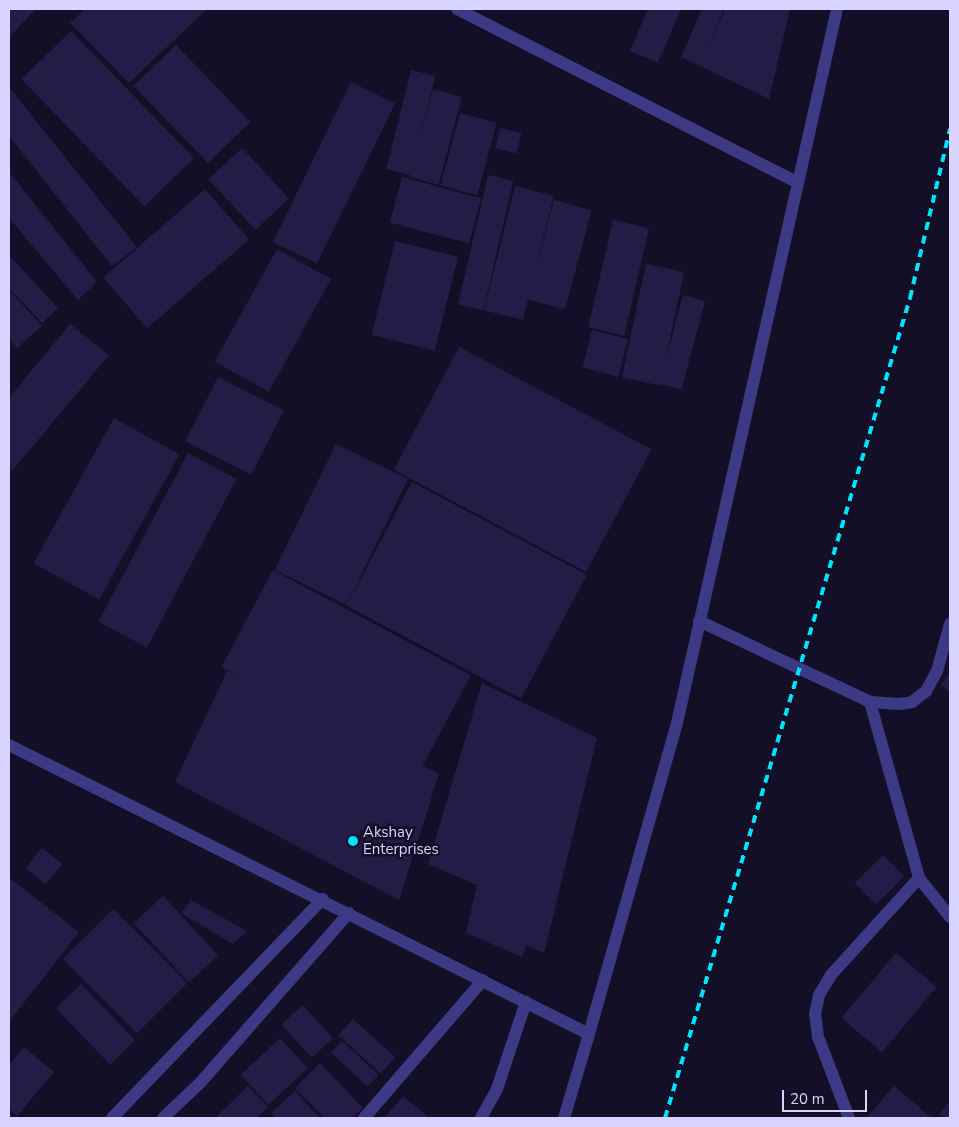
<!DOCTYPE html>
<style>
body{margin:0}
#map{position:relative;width:959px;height:1127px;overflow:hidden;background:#130f26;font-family:"Nunito Sans",sans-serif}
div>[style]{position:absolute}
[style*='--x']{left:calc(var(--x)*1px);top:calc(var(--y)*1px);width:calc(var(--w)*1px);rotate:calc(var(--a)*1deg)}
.building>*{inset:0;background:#241b47;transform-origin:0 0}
.service>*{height:12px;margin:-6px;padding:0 6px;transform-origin:6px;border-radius:6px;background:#3d3a85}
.minor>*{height:12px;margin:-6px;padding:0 6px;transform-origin:6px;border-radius:6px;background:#3d3a85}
.rail>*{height:4px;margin-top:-2px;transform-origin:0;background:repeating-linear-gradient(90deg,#00e5ff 0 8px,transparent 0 14px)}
.dots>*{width:14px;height:14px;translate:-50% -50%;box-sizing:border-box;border:2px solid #130f26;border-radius:50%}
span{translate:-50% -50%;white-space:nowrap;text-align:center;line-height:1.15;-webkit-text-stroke:5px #130f26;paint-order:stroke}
.poi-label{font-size:15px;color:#d9d4ff}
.left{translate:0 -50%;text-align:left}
.frame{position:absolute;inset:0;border:10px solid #d9d4ff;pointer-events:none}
.scale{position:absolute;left:782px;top:1090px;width:85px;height:22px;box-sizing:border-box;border:2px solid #d9d4ff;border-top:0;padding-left:6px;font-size:15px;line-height:18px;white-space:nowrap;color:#d9d4ff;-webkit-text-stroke:4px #130f26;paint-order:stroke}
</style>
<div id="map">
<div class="building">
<i style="clip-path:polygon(9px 9px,36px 9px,9px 37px)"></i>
<i style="clip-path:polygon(85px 9px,207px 9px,129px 83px,70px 23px)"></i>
<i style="clip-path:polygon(648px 9px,681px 9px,658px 63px,630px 51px)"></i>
<i style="clip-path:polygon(702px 9px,724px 9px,702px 62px,725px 9px,790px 9px,769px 99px,681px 57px)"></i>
<i style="left:71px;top:31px;width:177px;height:69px;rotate:46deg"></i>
<i style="left:176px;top:45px;width:107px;height:59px;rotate:46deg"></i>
<i style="left:411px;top:70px;width:25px;height:102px;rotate:14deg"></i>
<i style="left:351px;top:82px;width:49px;height:178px;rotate:26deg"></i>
<i style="clip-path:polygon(9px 87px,137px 247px,112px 266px,9px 136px)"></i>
<i style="left:433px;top:89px;width:30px;height:91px;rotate:15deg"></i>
<i style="left:460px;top:113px;width:38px;height:75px;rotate:15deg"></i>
<i style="left:500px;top:128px;width:22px;height:21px;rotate:13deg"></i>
<i style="left:242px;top:148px;width:69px;height:46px;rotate:47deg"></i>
<i style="clip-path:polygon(9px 172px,97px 282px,78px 300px,9px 218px)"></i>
<i style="left:488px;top:175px;width:26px;height:133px;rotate:13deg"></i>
<i style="left:402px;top:177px;width:82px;height:47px;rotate:15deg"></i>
<i style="left:515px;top:186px;width:40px;height:128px;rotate:14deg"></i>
<i style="left:205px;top:189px;width:67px;height:135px;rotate:49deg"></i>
<i style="left:554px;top:200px;width:39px;height:103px;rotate:15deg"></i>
<i style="left:613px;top:220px;width:37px;height:110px;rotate:13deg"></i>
<i style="left:395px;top:241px;width:65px;height:97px;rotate:14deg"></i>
<i style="left:277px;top:249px;width:62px;height:129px;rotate:29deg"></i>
<i style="clip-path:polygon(9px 255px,58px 308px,42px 323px,9px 288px)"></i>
<i style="left:646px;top:264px;width:39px;height:116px;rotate:12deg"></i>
<i style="clip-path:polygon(9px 290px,42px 326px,17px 348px,9px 339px)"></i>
<i style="left:683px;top:295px;width:23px;height:92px;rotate:15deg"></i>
<i style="clip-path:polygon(70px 324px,109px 355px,12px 471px,9px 468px,9px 398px)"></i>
<i style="left:592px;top:330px;width:37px;height:39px;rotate:14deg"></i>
<i style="left:459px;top:347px;width:218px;height:139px;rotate:28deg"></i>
<i style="left:218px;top:377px;width:74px;height:72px;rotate:27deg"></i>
<i style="left:114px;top:418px;width:75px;height:166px;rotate:29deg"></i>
<i style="left:336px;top:444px;width:80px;height:140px;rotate:26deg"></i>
<i style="left:188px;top:453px;width:55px;height:191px;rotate:28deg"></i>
<i style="left:412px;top:482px;width:198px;height:140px;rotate:28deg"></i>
<i style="left:273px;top:570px;width:224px;height:110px;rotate:28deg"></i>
<i style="clip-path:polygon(227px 671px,439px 774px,399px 900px,175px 782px)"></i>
<i style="clip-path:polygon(950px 672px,950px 693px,941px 685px)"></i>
<i style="clip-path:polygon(482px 683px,597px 738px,544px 953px,526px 945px,522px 957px,466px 933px,477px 885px,428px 864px)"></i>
<i style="left:42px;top:848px;width:26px;height:26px;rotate:39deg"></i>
<i style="left:883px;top:855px;width:30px;height:40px;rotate:45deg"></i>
<i style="clip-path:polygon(11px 879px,79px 932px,9px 1022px,9px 881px)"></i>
<i style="left:163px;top:896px;width:81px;height:40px;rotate:47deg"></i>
<i style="clip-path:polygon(191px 900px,247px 931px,233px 944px,181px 913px)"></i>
<i style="left:113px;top:909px;width:105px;height:71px;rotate:45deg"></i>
<i style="left:896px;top:953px;width:53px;height:85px;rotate:40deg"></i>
<i style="left:81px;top:984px;width:78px;height:35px;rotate:46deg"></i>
<i style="left:303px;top:1005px;width:45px;height:29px;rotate:48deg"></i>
<i style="left:353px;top:1019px;width:57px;height:22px;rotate:42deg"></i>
<i style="left:280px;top:1038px;width:41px;height:54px;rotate:47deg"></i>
<i style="left:342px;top:1041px;width:50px;height:16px;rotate:43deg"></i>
<i style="clip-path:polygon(24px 1047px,54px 1072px,17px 1116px,9px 1109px,9px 1065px)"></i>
<i style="clip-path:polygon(320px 1063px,363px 1108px,352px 1118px,325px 1118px,295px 1088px)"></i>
<i style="clip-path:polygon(248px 1086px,268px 1107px,257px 1118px,215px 1118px)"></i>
<i style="clip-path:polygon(894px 1086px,932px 1118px,866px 1118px)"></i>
<i style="clip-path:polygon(295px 1091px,320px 1118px,276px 1118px,271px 1113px)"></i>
<i style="clip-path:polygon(403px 1096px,430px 1118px,385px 1117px)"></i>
<i style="clip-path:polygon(950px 1101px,950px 1118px,944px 1118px,939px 1114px)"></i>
</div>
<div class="service">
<i style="--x:481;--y:1118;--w:33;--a:-61"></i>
<i style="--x:497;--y:1089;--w:92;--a:-71.6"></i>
<i style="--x:564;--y:1118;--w:88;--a:-73.4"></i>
<i style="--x:849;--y:1118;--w:87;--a:-110.9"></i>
<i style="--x:818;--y:1037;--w:23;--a:-97"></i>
<i style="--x:815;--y:1014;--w:19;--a:-78"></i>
<i style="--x:819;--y:995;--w:23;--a:-59"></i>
<i style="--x:831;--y:975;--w:131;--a:-47.8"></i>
</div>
<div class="minor">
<i style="--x:457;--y:9;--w:381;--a:27"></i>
<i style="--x:699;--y:621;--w:189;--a:25.3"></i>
<i style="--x:870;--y:702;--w:30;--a:4"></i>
<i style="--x:900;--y:704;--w:12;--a:-9"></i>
<i style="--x:912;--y:702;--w:18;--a:-38"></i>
<i style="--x:926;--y:691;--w:23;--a:-61"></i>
<i style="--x:937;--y:671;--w:49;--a:-74.5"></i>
<i style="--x:870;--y:702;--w:183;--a:74.4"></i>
<i style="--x:919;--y:878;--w:50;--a:51.5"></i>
<i style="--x:9;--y:745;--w:648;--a:26.49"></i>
<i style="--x:589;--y:1034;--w:323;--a:-74.2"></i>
<i style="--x:677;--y:723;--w:732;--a:-77.37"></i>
<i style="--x:112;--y:1118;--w:304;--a:-46.1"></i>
<i style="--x:163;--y:1118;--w:51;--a:-43.4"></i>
<i style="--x:200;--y:1083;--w:226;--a:-48.8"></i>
<i style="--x:364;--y:1118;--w:182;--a:-49.2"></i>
</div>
<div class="rail">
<i style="--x:665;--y:1118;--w:856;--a:-73.36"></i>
<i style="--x:910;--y:298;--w:174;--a:-76.7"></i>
</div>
<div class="dots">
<i style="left:353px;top:841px;background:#00e5ff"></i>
</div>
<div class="poi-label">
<span class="left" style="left:363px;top:841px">Akshay<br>Enterprises</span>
</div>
<div class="frame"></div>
<div class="scale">20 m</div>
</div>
